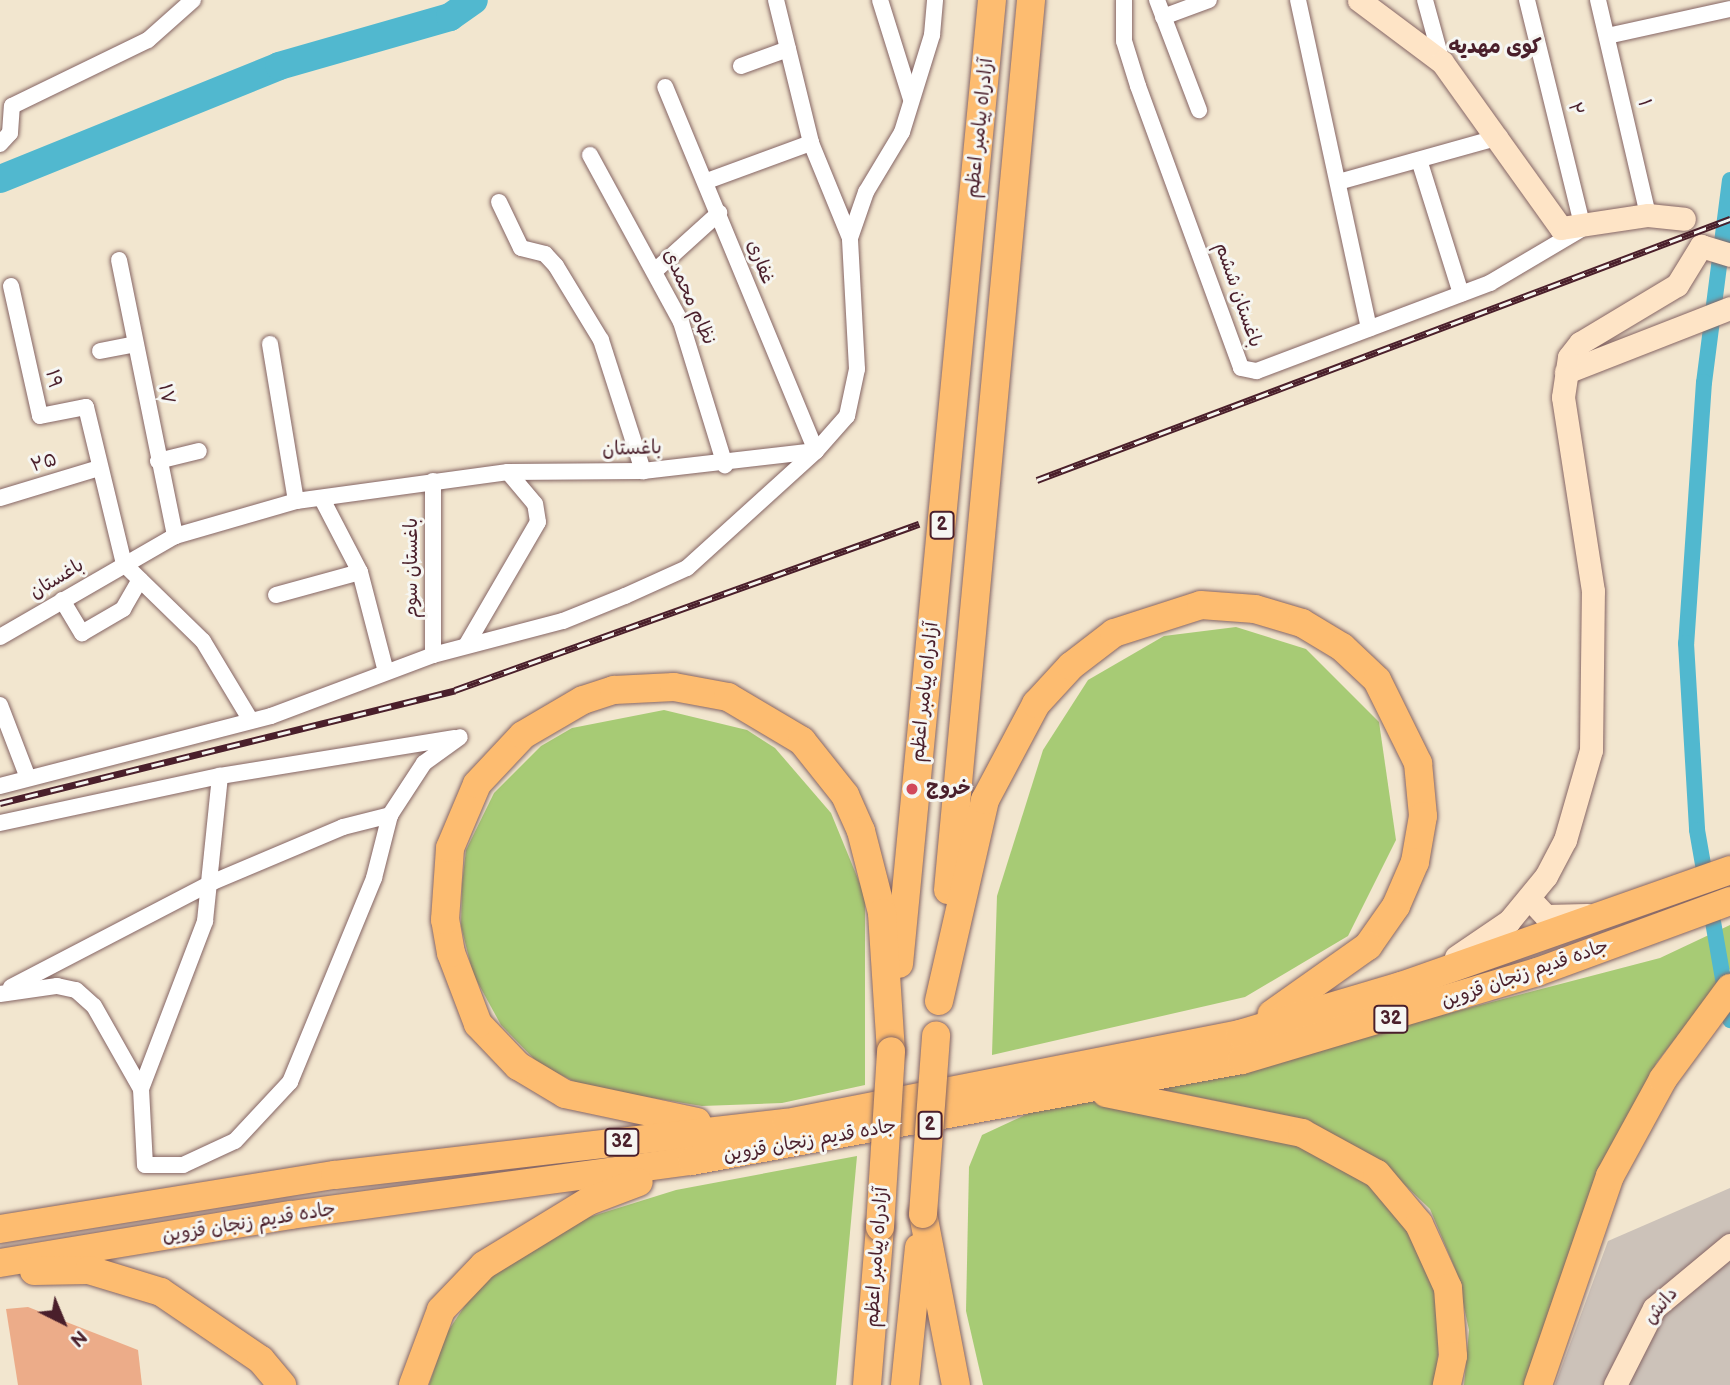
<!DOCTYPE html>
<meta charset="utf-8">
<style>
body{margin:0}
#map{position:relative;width:1730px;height:1385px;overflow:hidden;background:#f2e6cf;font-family:"Balsamiq Sans","Playpen Sans Arabic",sans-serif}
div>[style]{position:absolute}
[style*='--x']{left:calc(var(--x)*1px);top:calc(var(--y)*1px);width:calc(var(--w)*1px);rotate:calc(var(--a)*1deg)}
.industrial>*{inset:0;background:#ccc2b9}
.green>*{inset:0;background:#a7cb75}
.canal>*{height:16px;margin:-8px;padding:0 8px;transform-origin:8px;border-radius:8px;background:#51b8cf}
.river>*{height:28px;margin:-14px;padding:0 14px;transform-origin:14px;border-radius:14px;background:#51b8cf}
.building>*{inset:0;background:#ecac89}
.roads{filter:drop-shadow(0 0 2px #856564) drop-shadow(0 0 2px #856564)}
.street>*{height:16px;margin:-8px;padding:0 8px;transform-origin:8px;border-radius:8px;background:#fff}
.secondary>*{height:23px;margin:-11.5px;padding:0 11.5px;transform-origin:11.5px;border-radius:11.5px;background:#fee4c6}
.highway>*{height:28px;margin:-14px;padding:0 14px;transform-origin:14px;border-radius:14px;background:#fdbc70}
.rail>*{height:7px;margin-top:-3.5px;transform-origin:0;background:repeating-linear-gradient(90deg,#f6f6f2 0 13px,#4a1f2b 0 26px);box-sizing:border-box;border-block:2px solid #4a1f2b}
.bridges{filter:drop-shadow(0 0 2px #856564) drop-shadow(0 0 2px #856564)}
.highway-bridge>*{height:28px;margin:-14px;padding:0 14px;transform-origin:14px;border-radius:14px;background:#fdbc70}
.dots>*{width:19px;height:19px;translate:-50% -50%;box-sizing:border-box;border:4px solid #f6f6f2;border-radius:50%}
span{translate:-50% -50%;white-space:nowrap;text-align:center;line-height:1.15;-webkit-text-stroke:6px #f6f6f2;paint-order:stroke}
.shield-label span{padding:2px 5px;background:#f6f6f2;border:2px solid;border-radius:5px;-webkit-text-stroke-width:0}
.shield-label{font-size:18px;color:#4a1f2b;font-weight:700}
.street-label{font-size:19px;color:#4a1f2b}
.poi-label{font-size:19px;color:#4a1f2b;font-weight:700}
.left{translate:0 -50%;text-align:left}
.neighbourhood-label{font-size:21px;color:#4a1f2b;font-weight:700}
.north{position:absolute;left:28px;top:1287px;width:70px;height:70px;-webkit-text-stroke:5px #f6f6f2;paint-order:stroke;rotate:137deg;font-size:19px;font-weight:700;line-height:28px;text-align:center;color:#4a1f2b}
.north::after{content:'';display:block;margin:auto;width:24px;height:32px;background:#4a1f2b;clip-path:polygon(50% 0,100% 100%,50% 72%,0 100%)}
</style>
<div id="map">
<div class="industrial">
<i style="clip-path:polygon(1730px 1188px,1730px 1385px,1555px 1385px,1608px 1241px)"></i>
</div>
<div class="green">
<i style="clip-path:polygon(1236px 627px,1306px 649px,1379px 722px,1396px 840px,1348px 936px,1245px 997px,992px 1055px,997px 896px,1043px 750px,1088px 680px,1164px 636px)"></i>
<i style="clip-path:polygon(664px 710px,747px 730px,775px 748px,831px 813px,865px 896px,865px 1085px,782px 1103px,702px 1106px,585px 1087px,539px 1064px,501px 1025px,473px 974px,461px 926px,462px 884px,466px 850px,494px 793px,541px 746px,572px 728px)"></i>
<i style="clip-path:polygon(1730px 925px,1730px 969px,1657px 1062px,1597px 1177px,1527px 1385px,1464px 1385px,1469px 1330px,1456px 1271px,1430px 1209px,1385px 1166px,1308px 1120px,1159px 1089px,1660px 958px)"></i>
<i style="clip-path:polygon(1089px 1101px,1295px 1140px,1372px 1183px,1415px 1232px,1442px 1294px,1436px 1385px,983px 1385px,966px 1311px,969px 1167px,982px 1135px,1040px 1108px)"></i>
<i style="clip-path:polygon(857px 1156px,836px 1385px,429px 1385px,446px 1334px,470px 1298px,499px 1268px,570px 1223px,676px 1190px)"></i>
</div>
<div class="canal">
<i style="--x:1730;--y:180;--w:204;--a:97.3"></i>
<i style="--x:1704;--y:382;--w:262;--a:93.9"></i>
<i style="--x:1686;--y:643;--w:187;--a:86.6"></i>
<i style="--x:1697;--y:830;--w:193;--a:80.1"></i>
</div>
<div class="river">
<i style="--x:0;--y:179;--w:301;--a:-22"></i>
<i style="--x:279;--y:66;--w:178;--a:-16"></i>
<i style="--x:450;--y:17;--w:29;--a:-35"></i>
</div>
<div class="building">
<i style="clip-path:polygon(28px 1307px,138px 1350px,142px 1385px,18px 1385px,6px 1309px)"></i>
</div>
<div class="roads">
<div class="street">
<i style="--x:776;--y:0;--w:147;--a:76.2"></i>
<i style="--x:811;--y:143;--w:103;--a:67.7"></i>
<i style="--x:880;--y:0;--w:104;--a:72.6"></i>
<i style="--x:1124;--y:0;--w:41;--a:90"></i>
<i style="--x:1124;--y:41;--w:47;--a:72.7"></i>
<i style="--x:1138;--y:86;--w:300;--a:69.9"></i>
<i style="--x:1241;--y:368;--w:16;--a:11"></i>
<i style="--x:1257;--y:371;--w:249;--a:-20.7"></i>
<i style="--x:1490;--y:283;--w:108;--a:-30.6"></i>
<i style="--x:1583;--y:228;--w:235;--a:-103.8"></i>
<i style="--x:1157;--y:0;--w:118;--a:69.1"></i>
<i style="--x:1298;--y:0;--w:336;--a:77.8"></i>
<i style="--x:1425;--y:0;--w:64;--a:74.7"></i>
<i style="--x:1598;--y:0;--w:221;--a:76.9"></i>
<i style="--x:1163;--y:17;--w:49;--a:-20.3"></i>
<i style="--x:1607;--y:36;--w:126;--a:-12.4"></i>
<i style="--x:741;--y:66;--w:50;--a:-19.9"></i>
<i style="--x:0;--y:144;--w:15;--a:-48"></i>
<i style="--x:10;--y:133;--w:27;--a:-86"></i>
<i style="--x:12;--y:106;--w:151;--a:-25.9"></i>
<i style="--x:148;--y:40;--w:60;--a:-41.6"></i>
<i style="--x:590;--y:155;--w:190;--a:61.4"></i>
<i style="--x:681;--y:322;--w:150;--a:72.9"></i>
<i style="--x:1420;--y:163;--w:137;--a:72.6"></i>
<i style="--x:707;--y:181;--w:111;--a:-20.1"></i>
<i style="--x:1342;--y:181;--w:164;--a:-15.6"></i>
<i style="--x:499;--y:202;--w:51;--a:64.4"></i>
<i style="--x:521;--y:248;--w:25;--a:14"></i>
<i style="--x:545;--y:254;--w:16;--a:47"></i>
<i style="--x:556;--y:266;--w:87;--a:58.7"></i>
<i style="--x:601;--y:340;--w:138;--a:72.2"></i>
<i style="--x:119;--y:260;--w:282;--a:78.5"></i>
<i style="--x:657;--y:269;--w:84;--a:-42.1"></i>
<i style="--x:11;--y:286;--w:133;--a:77.4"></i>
<i style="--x:40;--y:416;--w:47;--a:-11.1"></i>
<i style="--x:86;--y:407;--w:162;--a:76.4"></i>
<i style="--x:124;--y:564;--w:110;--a:44.3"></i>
<i style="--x:203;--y:641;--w:93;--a:59"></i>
<i style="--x:270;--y:344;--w:159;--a:80.6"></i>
<i style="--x:100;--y:351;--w:36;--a:-11"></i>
<i style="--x:158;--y:461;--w:42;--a:-13.7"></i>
<i style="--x:433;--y:481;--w:174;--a:90"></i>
<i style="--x:0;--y:498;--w:103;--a:-16.9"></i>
<i style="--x:322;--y:499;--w:82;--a:62.5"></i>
<i style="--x:360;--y:572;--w:103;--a:75.4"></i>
<i style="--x:276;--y:595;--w:87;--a:-15.3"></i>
<i style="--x:62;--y:600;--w:39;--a:59"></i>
<i style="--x:82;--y:633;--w:48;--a:-30.3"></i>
<i style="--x:123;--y:609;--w:34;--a:-60"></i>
<i style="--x:0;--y:637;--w:202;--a:-30"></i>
<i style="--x:175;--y:536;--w:126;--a:-16.1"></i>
<i style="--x:296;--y:501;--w:214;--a:-7.8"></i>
<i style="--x:508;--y:472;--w:135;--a:-0.4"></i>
<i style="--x:643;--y:471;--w:174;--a:-6.6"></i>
<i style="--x:816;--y:451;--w:47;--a:-48.5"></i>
<i style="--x:847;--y:416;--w:48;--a:-78"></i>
<i style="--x:857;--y:369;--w:131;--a:-93.1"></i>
<i style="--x:850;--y:238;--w:49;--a:-70.8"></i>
<i style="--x:866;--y:192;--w:70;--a:-59"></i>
<i style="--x:902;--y:132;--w:102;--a:-72.8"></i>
<i style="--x:932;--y:35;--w:35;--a:-85"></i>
<i style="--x:467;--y:644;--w:141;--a:-59.8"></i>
<i style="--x:538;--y:522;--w:18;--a:-99"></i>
<i style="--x:535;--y:504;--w:42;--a:-130.2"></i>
<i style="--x:0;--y:705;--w:78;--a:69"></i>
<i style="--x:0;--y:786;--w:280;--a:-14.5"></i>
<i style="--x:271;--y:716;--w:173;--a:-20.6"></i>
<i style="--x:433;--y:655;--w:134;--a:-14.7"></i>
<i style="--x:563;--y:621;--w:67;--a:-22"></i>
<i style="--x:625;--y:596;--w:68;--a:-24.3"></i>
<i style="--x:687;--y:568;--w:174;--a:-42.2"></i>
<i style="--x:816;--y:451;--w:394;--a:-112.5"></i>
<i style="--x:0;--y:823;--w:225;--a:-12.1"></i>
<i style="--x:220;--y:776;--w:238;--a:-9.2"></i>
<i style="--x:11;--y:987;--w:228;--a:-27.5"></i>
<i style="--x:213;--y:882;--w:141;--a:-22.9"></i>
<i style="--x:343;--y:827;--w:49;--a:-14.3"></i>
<i style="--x:0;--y:994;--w:58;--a:-8"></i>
<i style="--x:57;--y:986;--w:19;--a:12"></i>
<i style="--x:76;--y:990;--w:24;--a:42"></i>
<i style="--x:94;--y:1006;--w:95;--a:60.5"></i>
<i style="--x:141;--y:1089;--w:76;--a:87"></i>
<i style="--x:145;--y:1165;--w:38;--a:0"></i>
<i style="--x:183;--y:1165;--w:57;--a:-24.8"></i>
<i style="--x:235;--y:1141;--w:81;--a:-47"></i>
<i style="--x:290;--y:1082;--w:221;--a:-67.6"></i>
<i style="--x:374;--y:878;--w:65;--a:-75.7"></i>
<i style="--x:390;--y:815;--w:62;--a:-56.8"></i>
<i style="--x:424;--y:763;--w:44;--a:-35.8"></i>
<i style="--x:141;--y:1089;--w:180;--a:-69.1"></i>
<i style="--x:205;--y:921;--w:146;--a:-84.1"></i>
</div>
<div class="secondary">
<i style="--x:1359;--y:0;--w:104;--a:36.8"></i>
<i style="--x:1442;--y:62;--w:204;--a:54.4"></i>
<i style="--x:1561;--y:228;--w:88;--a:-8.5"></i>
<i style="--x:1648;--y:215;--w:36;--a:6"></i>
<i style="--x:1566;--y:372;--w:176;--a:-21.3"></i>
<i style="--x:1529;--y:898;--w:25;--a:47"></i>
<i style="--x:1546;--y:916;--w:41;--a:-1.4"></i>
<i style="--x:1456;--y:957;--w:64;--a:-34.2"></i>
<i style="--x:1509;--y:921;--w:58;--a:-50.6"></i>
<i style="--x:1546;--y:876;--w:41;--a:-62.2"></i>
<i style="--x:1565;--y:840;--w:94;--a:-73.9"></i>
<i style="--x:1591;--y:750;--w:159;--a:-89.3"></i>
<i style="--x:1593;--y:591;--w:196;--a:-98.8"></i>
<i style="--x:1563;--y:397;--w:40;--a:-81.5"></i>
<i style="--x:1569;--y:357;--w:18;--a:-52"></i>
<i style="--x:1580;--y:343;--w:113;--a:-30.9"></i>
<i style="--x:1677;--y:285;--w:46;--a:-58.4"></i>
<i style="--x:1701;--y:246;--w:30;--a:17"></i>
<i style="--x:1615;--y:1385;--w:86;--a:-63.1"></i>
<i style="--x:1654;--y:1308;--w:99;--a:-39.7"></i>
</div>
<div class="highway">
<i style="--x:948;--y:890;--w:894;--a:-84.67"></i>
<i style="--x:899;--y:964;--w:968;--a:-84.49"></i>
<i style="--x:939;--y:1001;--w:206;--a:-77.1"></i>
<i style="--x:985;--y:800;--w:109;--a:-62"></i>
<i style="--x:1036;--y:704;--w:52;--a:-47.4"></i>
<i style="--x:1071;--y:666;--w:54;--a:-37.5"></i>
<i style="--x:1114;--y:633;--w:91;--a:-17.8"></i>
<i style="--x:1201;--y:605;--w:54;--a:4.2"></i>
<i style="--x:1255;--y:609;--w:49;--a:16.6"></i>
<i style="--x:1302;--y:623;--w:47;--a:31"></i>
<i style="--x:1342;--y:647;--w:48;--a:43.3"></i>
<i style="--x:1377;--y:680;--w:93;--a:63.7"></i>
<i style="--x:1418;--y:763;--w:53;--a:84.6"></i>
<i style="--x:1423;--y:816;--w:47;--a:99.9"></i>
<i style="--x:1415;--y:862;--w:48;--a:113.4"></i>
<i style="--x:1396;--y:906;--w:49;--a:125"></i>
<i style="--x:1368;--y:946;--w:118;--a:144.7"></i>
<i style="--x:1106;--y:1093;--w:200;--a:11.5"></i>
<i style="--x:1302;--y:1133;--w:85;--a:28.7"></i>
<i style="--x:1377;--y:1174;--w:65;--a:50"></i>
<i style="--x:1419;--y:1224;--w:70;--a:65.6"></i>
<i style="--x:1448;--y:1288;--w:68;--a:85.8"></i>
<i style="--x:1453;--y:1356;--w:30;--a:102"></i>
<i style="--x:697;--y:1122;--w:135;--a:-168"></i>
<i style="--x:565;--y:1094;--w:55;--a:-149.2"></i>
<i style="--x:518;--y:1066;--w:58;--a:-133.6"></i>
<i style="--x:478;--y:1024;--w:76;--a:-110.8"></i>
<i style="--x:451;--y:953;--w:34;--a:-100"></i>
<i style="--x:445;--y:920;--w:72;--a:-86"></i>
<i style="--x:450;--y:848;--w:69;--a:-67.1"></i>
<i style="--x:477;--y:784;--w:67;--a:-46.8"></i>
<i style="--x:523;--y:735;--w:69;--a:-30.3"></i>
<i style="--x:583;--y:700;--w:33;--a:-18"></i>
<i style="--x:614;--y:690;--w:60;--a:-2.9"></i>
<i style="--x:674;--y:687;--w:55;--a:10.5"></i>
<i style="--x:728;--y:697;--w:86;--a:30.7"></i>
<i style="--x:802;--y:741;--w:69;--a:51.5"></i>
<i style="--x:845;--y:795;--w:39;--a:66"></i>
<i style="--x:861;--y:831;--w:85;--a:75.6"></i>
<i style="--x:882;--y:913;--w:138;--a:86.3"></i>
<i style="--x:923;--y:1214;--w:174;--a:79.1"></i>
<i style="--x:0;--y:1229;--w:339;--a:-9.2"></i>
<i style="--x:335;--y:1175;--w:455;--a:-6.6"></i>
<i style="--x:787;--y:1123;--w:462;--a:-11.1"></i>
<i style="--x:1240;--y:1034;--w:168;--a:-16.6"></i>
<i style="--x:1401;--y:986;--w:349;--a:-19.4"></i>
<i style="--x:0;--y:1263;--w:295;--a:-9.4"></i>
<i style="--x:291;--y:1215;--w:405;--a:-7.7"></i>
<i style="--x:692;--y:1161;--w:559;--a:-10.41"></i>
<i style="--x:1242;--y:1060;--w:308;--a:-16.6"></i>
<i style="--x:1537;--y:972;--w:206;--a:-20.2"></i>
<i style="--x:34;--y:1271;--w:55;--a:-1"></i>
<i style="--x:89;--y:1270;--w:75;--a:17"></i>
<i style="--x:161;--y:1292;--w:121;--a:34.2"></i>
<i style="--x:261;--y:1360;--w:33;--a:50"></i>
<i style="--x:413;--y:1385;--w:80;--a:-69.5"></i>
<i style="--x:441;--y:1310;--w:62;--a:-46.3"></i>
<i style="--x:484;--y:1265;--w:123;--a:-31.4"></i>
<i style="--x:589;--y:1201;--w:53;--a:-20.8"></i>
<i style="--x:867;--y:1385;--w:159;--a:-85.3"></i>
<i style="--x:905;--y:1385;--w:138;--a:-84.2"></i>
<i style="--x:1538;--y:1385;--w:221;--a:-71"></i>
<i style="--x:1610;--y:1176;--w:111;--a:-61.3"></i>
<i style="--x:1663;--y:1079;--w:113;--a:-53.6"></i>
</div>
</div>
<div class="rail">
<i style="--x:1037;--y:480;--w:741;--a:-20.64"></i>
<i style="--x:0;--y:803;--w:469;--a:-13.9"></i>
<i style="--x:455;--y:690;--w:493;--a:-19.7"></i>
</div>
<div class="bridges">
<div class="highway-bridge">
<i style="--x:923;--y:1214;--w:179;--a:-85.8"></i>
<i style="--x:880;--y:1227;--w:176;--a:-86.4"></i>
</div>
</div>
<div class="dots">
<i style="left:912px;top:789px;background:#d1495b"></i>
</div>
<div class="shield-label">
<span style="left:942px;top:525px">2</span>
<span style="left:1391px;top:1019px">32</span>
<span style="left:930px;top:1125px">2</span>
<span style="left:622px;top:1142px">32</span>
</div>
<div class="street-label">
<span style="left:1644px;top:103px;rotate:77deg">۱</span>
<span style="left:1575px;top:109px;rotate:76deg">۲</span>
<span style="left:980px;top:128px;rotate:-84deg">آزادراه پیامبر اعظم</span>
<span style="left:760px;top:262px;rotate:69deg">غفاری</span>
<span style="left:1238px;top:295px;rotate:71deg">باغستان ششم</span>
<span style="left:689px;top:297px;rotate:66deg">نظام محمدی</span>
<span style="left:53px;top:379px;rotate:77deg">۱۹</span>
<span style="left:166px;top:394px;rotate:79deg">۱۷</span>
<span style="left:632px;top:449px;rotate:-2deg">باغستان</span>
<span style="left:44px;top:463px;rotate:-17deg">۲۵</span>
<span style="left:412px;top:568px;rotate:-90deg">باغستان سوم</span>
<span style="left:57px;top:579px;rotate:-31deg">باغستان</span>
<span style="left:925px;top:692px;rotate:-84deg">آزادراه پیامبر اعظم</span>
<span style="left:1525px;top:974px;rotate:-19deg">جاده قدیم زنجان قزوین</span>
<span style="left:810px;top:1141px;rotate:-10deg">جاده قدیم زنجان قزوین</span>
<span style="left:249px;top:1223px;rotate:-9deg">جاده قدیم زنجان قزوین</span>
<span style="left:877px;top:1257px;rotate:-86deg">آزادراه پیامبر اعظم</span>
<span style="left:1661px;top:1306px;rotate:-50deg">دانش</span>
</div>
<div class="poi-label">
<span class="left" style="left:926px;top:789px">خروج</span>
</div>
<div class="neighbourhood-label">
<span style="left:1495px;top:47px">کوی مهدیه</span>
</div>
<div class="north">N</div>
</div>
